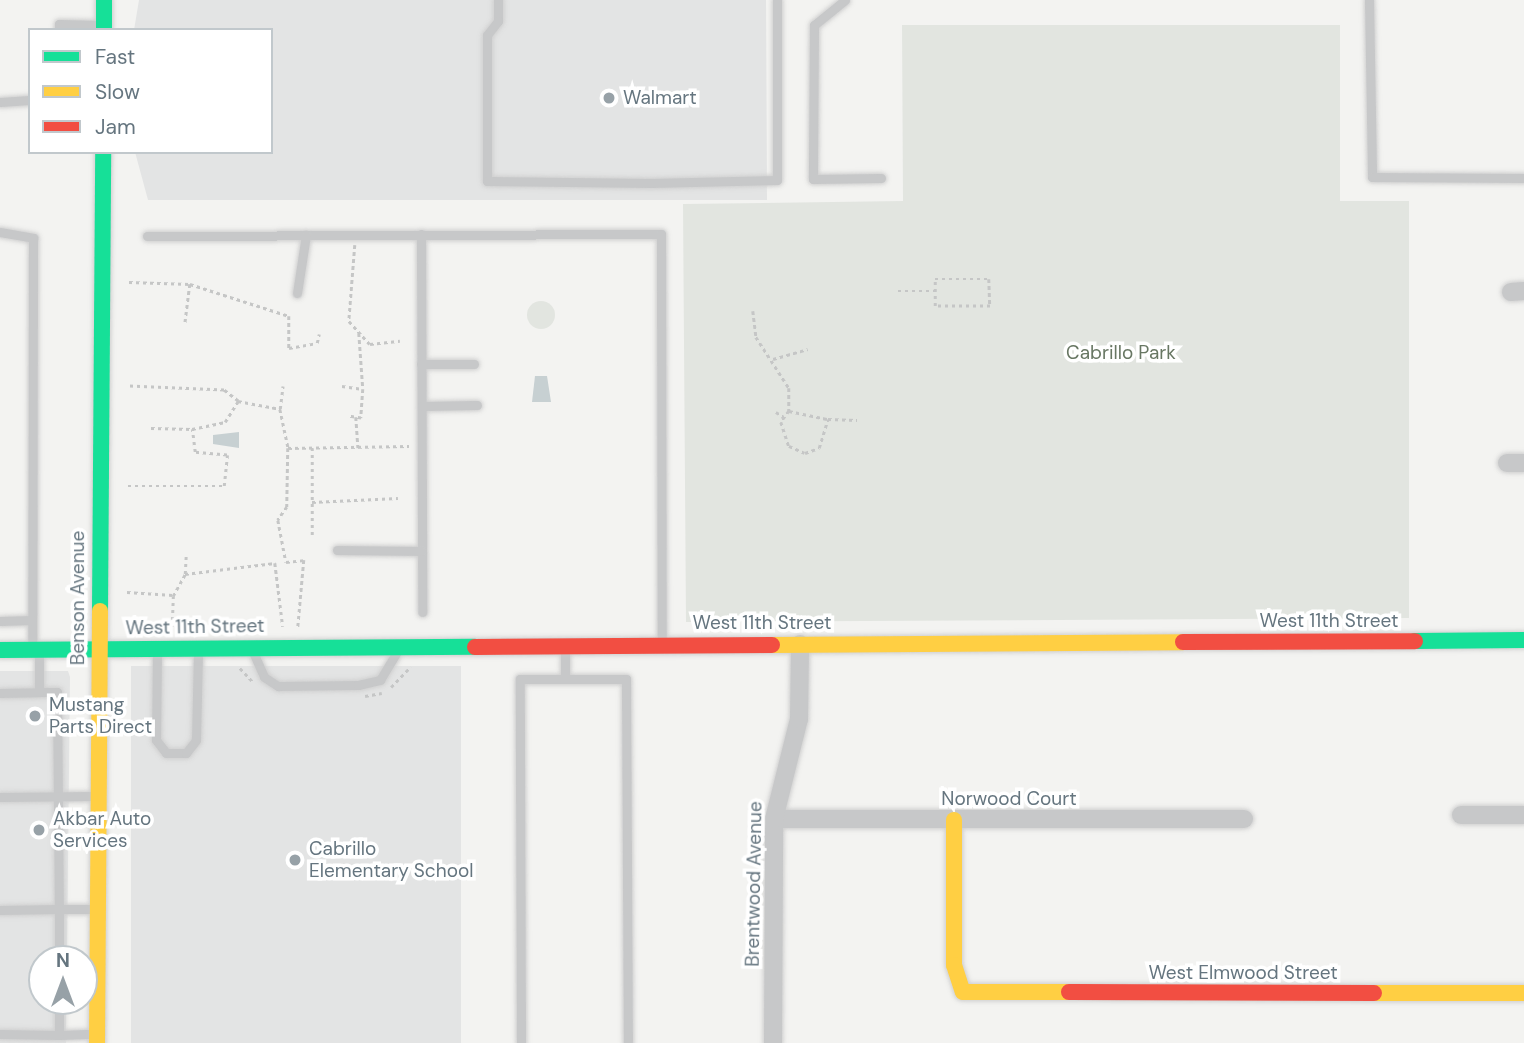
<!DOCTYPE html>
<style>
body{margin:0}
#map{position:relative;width:1524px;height:1043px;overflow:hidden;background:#f3f3f1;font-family:"DM Sans",sans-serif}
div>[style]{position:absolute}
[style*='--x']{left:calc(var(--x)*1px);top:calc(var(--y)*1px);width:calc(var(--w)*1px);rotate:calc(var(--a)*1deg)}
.built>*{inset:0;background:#e3e4e4;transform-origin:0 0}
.green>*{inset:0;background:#e2e5e0}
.round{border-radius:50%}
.water>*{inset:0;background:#c7d0d2}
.path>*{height:2.5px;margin-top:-1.25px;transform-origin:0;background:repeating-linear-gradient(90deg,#c5c6c6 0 3.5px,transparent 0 7px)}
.roads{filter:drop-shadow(0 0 2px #d0d0d0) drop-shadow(0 0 2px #d0d0d0)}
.lane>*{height:9px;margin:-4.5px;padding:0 4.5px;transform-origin:4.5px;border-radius:4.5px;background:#c7c8c9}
.street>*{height:18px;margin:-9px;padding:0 9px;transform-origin:9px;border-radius:9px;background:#c7c8c9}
.fast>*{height:16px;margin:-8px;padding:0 8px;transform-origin:8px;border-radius:8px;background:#16e098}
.slow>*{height:16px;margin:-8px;padding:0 8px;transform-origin:8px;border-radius:8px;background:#ffcf43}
.jam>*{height:16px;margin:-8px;padding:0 8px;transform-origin:8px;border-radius:8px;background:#f24e42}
.dots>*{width:19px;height:19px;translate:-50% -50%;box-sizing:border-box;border:4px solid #fff;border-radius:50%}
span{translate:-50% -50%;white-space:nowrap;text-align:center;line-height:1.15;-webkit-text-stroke:7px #fff;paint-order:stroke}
.poi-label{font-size:19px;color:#65757f}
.left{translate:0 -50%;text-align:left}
.park-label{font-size:19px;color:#687763}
.street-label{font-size:19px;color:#65757f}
.legend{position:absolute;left:28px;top:28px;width:245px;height:126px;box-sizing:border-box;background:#fff;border:2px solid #c1c8cc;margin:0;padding:9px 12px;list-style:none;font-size:21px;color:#65757f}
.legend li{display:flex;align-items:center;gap:14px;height:35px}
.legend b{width:35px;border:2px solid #c1c8cc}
.north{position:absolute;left:28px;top:945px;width:70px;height:70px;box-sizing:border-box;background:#fff;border:2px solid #c1c8cc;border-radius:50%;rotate:0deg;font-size:19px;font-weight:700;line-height:28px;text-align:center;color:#65757f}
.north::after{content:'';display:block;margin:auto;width:24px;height:32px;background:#97a1a7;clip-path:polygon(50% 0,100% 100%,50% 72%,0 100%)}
</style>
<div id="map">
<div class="built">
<i style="clip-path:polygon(139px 0,766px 0,767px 200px,148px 200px,135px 152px,271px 152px,271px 30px,134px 30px)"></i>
<i style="left:461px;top:666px;width:377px;height:330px;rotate:90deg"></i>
<i style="clip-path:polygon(0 671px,68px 671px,70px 677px,67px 959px,42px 959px,42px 1001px,66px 1001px,66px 1043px,0 1043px)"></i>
</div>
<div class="green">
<i style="clip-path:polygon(902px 25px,1340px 25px,1340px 201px,1409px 201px,1409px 618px,686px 622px,683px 204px,903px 201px)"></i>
<i class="round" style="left:527px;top:301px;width:28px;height:28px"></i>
</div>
<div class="water">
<i style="clip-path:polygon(535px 376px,547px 376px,551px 402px,532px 402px)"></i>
<i style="clip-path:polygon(239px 432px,239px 448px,213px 444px,213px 435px)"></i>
</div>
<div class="path">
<i style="--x:355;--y:245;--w:76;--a:94.5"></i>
<i style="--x:349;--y:321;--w:31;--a:48"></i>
<i style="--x:370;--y:344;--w:30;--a:-6"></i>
<i style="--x:935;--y:279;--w:54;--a:0"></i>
<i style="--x:989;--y:279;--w:27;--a:88"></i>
<i style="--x:990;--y:306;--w:55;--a:180"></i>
<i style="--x:935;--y:306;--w:27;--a:-90"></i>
<i style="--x:129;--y:282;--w:61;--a:1.9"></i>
<i style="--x:190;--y:284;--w:40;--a:97.1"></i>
<i style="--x:190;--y:284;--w:104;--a:17.9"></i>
<i style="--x:289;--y:316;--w:32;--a:90"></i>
<i style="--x:289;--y:348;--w:28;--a:-10"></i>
<i style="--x:317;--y:343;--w:9;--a:-77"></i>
<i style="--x:898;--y:291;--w:37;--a:0"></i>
<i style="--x:753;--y:311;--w:26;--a:83"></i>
<i style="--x:756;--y:337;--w:61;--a:57.1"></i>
<i style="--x:789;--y:388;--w:23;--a:90"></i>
<i style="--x:789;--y:411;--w:14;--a:126"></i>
<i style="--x:781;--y:422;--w:25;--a:72"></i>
<i style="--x:789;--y:446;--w:17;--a:24"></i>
<i style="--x:805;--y:453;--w:15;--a:-20"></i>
<i style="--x:819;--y:448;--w:30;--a:-73"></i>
<i style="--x:828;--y:419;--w:29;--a:2"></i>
<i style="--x:359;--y:333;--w:56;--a:85.9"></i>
<i style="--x:773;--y:359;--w:36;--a:-16"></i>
<i style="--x:342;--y:386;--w:21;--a:8"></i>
<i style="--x:363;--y:389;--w:29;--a:94"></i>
<i style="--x:361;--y:418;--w:13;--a:-171"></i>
<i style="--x:238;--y:401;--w:43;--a:10.8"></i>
<i style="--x:280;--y:409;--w:23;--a:-83"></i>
<i style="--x:280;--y:409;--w:40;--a:78"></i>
<i style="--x:288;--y:448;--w:121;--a:-0.9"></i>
<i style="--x:789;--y:411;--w:40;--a:12"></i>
<i style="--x:776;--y:412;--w:9;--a:32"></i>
<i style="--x:356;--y:417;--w:31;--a:86"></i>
<i style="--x:151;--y:428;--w:41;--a:1.4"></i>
<i style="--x:288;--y:448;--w:59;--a:91"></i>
<i style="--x:287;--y:507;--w:16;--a:125"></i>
<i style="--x:278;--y:520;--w:43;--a:79.2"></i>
<i style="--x:286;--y:562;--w:18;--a:-6"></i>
<i style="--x:304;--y:560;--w:67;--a:95.1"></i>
<i style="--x:128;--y:486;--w:96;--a:0"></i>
<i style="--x:224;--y:486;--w:31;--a:-84"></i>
<i style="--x:227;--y:455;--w:32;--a:-175"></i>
<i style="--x:195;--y:452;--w:23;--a:-97"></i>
<i style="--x:192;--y:429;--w:34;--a:-12"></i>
<i style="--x:225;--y:422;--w:25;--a:-58"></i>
<i style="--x:238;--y:401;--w:18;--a:-142"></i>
<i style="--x:224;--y:390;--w:95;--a:-177.6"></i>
<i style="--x:312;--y:502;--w:86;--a:-2.7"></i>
<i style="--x:312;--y:535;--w:87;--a:-90"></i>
<i style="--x:185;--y:574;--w:19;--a:-87"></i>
<i style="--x:127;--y:592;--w:46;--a:3.7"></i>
<i style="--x:172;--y:627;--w:31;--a:-88"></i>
<i style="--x:173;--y:596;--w:25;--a:-61"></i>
<i style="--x:185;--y:574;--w:91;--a:-7"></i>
<i style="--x:275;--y:563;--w:64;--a:82.9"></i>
<i style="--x:240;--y:668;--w:18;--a:47"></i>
<i style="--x:391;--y:687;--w:28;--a:-46"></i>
<i style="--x:365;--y:696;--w:17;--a:-10"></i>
</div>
<div class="roads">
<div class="lane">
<i style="--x:498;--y:0;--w:21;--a:90"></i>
<i style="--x:498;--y:21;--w:18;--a:128"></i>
<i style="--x:487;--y:35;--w:146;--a:90"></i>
<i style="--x:487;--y:181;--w:164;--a:0.7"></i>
<i style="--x:651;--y:183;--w:126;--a:-1.4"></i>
<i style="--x:777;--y:180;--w:180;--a:-90"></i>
<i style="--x:845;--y:0;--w:40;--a:141"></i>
<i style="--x:814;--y:25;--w:154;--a:90.4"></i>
<i style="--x:813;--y:179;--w:68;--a:-0.8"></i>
<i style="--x:1369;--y:0;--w:177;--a:89"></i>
<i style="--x:1372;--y:177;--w:152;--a:0.4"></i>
<i style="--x:59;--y:30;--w:6;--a:-90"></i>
<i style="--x:59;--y:24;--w:43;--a:1.3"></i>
<i style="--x:0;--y:102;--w:30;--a:-4"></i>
<i style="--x:0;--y:232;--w:34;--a:10"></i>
<i style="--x:33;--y:238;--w:410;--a:90.1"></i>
<i style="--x:421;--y:234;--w:378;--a:89.8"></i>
<i style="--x:147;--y:236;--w:514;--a:-0.22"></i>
<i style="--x:661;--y:234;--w:409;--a:89.9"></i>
<i style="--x:297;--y:293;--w:59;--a:-81.2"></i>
<i style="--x:421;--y:364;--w:53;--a:0"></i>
<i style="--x:422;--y:406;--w:55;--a:-1"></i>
<i style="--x:337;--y:550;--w:85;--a:0.7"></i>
<i style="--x:0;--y:621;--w:32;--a:-2"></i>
<i style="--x:565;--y:647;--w:32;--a:90"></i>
<i style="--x:157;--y:650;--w:90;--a:90.6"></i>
<i style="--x:156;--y:740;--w:16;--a:52"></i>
<i style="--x:166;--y:753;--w:20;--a:0"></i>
<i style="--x:186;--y:753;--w:16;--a:-52"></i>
<i style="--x:196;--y:740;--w:91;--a:-88.7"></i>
<i style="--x:253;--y:652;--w:27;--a:66"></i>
<i style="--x:264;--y:677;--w:17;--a:33"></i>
<i style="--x:278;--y:686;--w:80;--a:-0.7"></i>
<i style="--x:358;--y:685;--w:23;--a:-13"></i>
<i style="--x:380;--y:680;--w:35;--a:-59"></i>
<i style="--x:39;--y:692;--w:18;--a:0"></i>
<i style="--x:57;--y:692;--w:217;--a:89.5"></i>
<i style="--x:59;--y:909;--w:37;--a:0"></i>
<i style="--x:0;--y:693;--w:39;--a:-1"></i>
<i style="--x:39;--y:692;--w:40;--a:-90"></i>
<i style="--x:0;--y:797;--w:96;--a:-0.6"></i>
<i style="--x:0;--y:910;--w:59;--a:-1"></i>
<i style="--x:59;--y:909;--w:50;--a:90"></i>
<i style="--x:59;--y:1001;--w:34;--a:90"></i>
<i style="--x:59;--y:1035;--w:35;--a:-2"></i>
<i style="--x:0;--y:1034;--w:59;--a:1"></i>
<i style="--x:521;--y:1043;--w:364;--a:-90.2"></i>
<i style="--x:520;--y:679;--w:106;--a:0"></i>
<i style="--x:626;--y:679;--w:364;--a:89.7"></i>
</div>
<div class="street">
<i style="--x:1511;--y:292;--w:13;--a:-4"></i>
<i style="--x:1507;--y:463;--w:17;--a:0"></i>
<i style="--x:1461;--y:815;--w:63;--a:0"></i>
<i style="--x:774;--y:819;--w:470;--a:0"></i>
<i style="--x:773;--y:1043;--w:224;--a:-89.7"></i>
<i style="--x:774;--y:819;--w:103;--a:-76"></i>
<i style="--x:799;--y:719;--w:75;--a:-89.2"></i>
</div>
<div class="fast">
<i style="--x:104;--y:0;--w:30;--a:90"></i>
<i style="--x:100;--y:611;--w:459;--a:-89.6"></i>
<i style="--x:1415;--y:641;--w:109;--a:-0.5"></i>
<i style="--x:0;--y:650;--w:475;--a:-0.4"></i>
</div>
<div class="slow">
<i style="--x:772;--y:645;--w:411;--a:-0.4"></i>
<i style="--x:954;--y:820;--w:145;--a:90"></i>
<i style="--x:954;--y:965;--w:28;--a:72"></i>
<i style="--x:963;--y:992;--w:106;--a:0"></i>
<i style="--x:1374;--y:993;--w:150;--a:0"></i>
<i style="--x:97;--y:1043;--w:432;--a:-89.6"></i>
</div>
<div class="jam">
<i style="--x:1183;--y:642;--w:232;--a:-0.2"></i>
<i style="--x:475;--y:647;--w:297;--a:-0.4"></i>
<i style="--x:1069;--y:992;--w:305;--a:0.2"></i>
</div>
</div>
<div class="dots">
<i style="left:609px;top:98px;background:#97a1a7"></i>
<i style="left:35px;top:716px;background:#97a1a7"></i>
<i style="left:39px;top:830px;background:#97a1a7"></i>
<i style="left:295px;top:860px;background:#97a1a7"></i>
</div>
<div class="poi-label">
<span class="left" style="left:623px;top:98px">Walmart</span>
<span class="left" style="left:49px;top:716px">Mustang<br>Parts Direct</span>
<span class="left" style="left:53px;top:830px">Akbar Auto<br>Services</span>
<span class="left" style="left:309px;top:860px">Cabrillo<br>Elementary School</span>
</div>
<div class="park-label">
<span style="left:1121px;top:353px">Cabrillo Park</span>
</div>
<div class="street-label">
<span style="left:78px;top:598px;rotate:-90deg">Benson Avenue</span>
<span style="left:1329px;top:621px">West 11th Street</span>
<span style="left:762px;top:623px">West 11th Street</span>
<span style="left:195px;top:627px;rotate:-1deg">West 11th Street</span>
<span style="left:1009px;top:799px">Norwood Court</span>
<span style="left:754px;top:884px;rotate:-89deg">Brentwood Avenue</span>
<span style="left:1243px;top:973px">West Elmwood Street</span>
</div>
<ul class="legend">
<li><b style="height:9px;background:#16e098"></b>Fast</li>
<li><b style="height:9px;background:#ffcf43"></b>Slow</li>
<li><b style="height:9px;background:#f24e42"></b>Jam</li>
</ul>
<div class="north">N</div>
</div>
